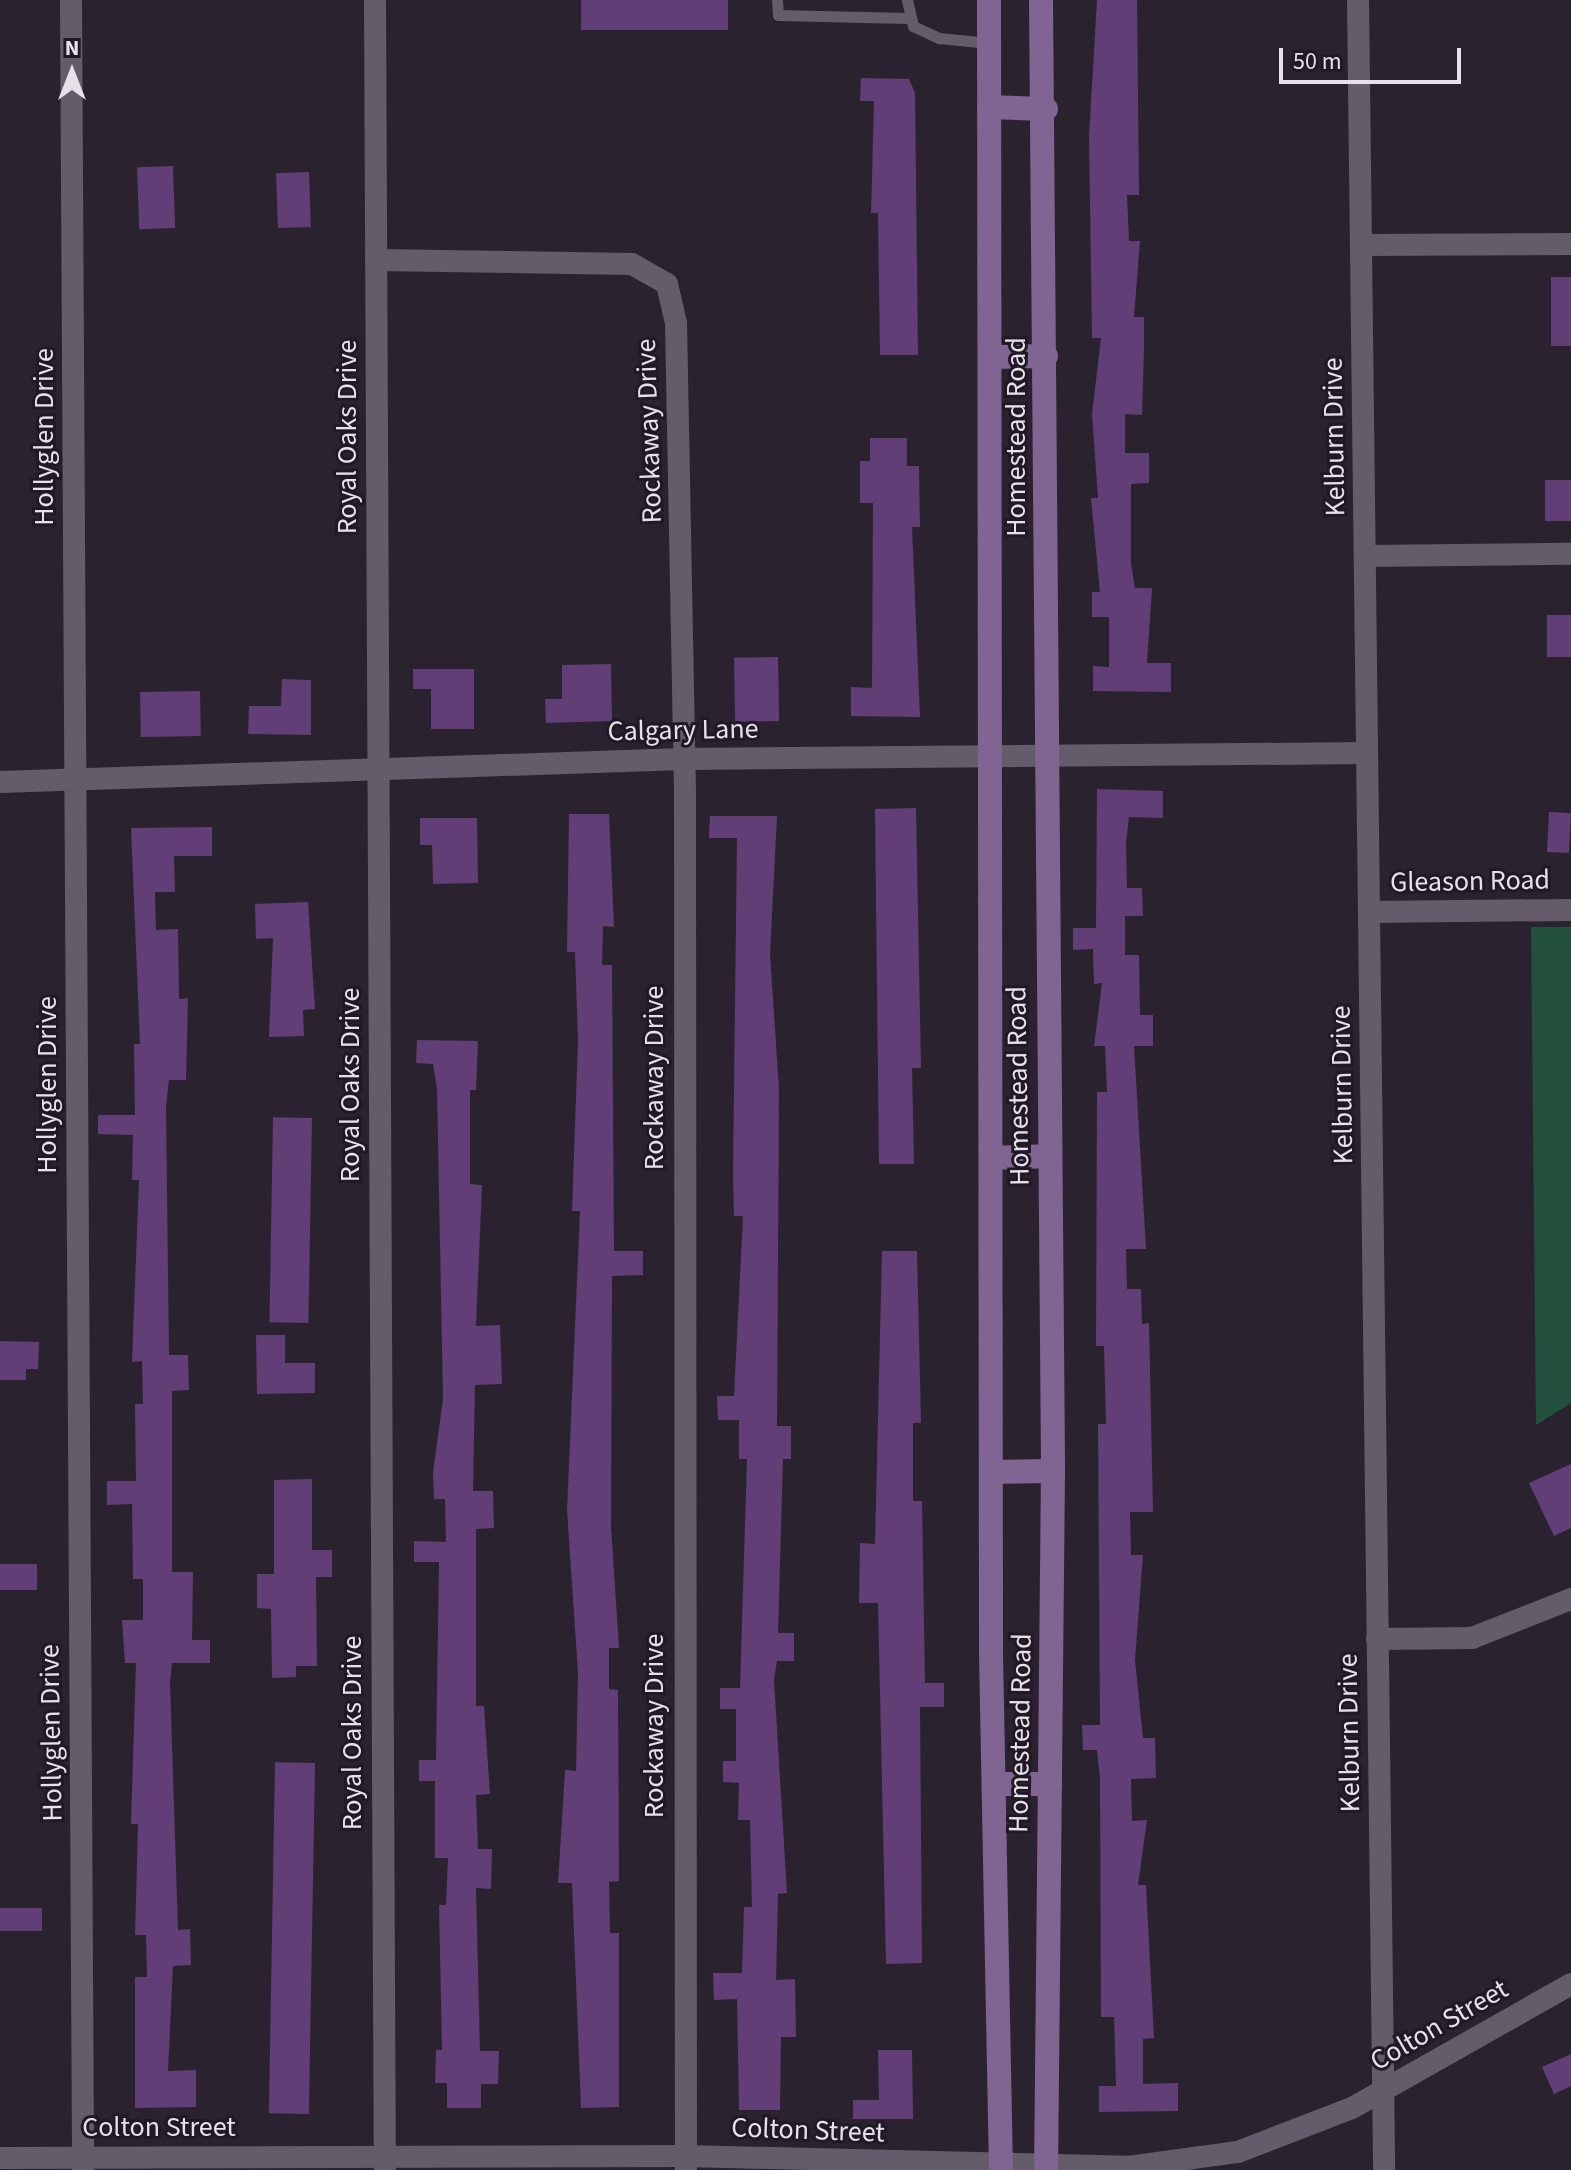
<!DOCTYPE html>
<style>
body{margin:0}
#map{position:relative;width:1571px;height:2170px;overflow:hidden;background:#2a232f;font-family:"Source Sans 3",sans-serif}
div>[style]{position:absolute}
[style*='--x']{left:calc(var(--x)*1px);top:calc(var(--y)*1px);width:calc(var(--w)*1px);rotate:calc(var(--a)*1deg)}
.green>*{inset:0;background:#22503c}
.building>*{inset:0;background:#613e76;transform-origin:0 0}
.lane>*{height:11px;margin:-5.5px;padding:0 5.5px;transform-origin:5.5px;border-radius:5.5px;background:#645c6a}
.street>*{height:22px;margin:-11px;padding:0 11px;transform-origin:11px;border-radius:11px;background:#645c6a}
.secondary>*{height:24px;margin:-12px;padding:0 12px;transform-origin:12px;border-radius:12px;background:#806491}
span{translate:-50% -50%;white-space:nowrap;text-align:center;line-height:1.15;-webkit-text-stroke:6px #211925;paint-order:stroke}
.street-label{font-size:28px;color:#e7e2ea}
.north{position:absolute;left:32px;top:32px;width:80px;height:80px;-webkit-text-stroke:6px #211925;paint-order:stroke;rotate:0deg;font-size:22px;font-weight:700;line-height:32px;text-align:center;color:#e7e2ea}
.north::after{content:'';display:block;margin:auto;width:28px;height:36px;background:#e7e2ea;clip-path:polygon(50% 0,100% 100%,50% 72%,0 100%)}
.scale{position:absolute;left:1279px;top:48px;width:182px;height:36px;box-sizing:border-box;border:4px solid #e7e2ea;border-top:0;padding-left:10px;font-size:24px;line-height:28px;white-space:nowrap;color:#e7e2ea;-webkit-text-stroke:6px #211925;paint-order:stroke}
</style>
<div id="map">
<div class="green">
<i style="clip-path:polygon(1531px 927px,1571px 927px,1571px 1403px,1536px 1425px)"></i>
</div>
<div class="building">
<i style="left:581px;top:0;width:147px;height:30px"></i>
<i style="clip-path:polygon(1097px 0,1137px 0,1139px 195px,1127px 195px,1129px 241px,1140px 241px,1134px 317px,1144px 317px,1144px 349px,1142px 415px,1125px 414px,1125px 453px,1149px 453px,1149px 483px,1131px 484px,1131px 564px,1135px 588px,1152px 588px,1147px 663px,1171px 663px,1171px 692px,1093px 691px,1093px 666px,1109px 667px,1109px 617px,1092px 617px,1092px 592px,1100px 592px,1091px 498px,1098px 498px,1092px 414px,1101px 338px,1092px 338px,1089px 136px)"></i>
<i style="clip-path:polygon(861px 78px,909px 79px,915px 93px,918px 355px,880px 355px,878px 213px,871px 213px,874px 101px,860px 101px)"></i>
<i style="left:173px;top:166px;width:62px;height:36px;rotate:88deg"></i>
<i style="left:309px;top:172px;width:55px;height:33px;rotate:88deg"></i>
<i style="left:1551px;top:277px;width:20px;height:69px"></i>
<i style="clip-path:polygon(870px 438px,907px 438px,907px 466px,919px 466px,920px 527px,912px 527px,920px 717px,851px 716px,851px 687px,872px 688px,873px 503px,860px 503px,860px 461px,870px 461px)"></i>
<i style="left:1545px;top:480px;width:26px;height:41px"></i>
<i style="left:1547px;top:615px;width:24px;height:42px"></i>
<i style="left:778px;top:657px;width:64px;height:44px;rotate:89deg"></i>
<i style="clip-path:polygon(611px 664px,612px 721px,546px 723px,545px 699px,562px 699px,562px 665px)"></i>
<i style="clip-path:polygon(413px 669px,474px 669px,474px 729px,431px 729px,431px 689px,413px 689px)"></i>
<i style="clip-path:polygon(282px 679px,311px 680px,311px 735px,248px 734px,249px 706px,281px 706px)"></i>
<i style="left:200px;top:691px;width:45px;height:60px;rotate:89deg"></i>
<i style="clip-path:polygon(1097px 789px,1163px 791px,1163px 818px,1129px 817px,1126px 843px,1127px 888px,1142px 888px,1143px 916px,1125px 916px,1125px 955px,1139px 955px,1140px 1015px,1153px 1015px,1153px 1046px,1134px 1046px,1146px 1249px,1126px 1249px,1127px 1289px,1141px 1289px,1142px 1324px,1149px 1323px,1153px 1512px,1130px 1512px,1131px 1555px,1143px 1555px,1135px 1660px,1143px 1738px,1155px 1738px,1156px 1778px,1131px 1779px,1132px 1821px,1147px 1820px,1138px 1885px,1146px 1885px,1154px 2038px,1143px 2039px,1143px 2084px,1178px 2083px,1178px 2111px,1099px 2112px,1099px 2086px,1116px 2086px,1114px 2017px,1101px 2017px,1100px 1779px,1097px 1750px,1083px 1750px,1082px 1725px,1100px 1725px,1098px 1424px,1106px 1424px,1104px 1346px,1096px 1346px,1097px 1092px,1107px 1092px,1105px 1046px,1094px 1046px,1102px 983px,1094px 984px,1093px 949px,1073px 950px,1073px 928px,1096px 928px)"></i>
<i style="clip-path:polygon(916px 808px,921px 1068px,912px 1068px,914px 1164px,879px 1164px,875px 809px)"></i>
<i style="left:1549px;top:812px;width:22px;height:40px;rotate:3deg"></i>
<i style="clip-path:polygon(569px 814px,609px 814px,614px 927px,603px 926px,602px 965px,612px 965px,614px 1251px,643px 1251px,643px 1275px,612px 1276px,611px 1526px,619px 1648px,609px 1648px,609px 1689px,618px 1690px,619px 1881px,609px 1882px,610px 1933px,619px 1933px,619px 2107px,581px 2108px,572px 1883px,558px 1883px,565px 1770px,576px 1771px,578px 1673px,567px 1510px,580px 1211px,572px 1211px,578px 1040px,575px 952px,567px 952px)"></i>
<i style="clip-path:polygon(710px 816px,777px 816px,770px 954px,779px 1089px,777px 1426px,791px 1426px,791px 1459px,783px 1459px,778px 1633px,794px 1633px,794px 1661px,777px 1661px,774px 1680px,787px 1893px,778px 1894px,776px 1980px,795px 1979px,796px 2037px,781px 2037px,780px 2110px,739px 2110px,737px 1999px,714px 2000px,713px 1973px,742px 1973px,744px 1907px,752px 1907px,750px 1820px,738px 1820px,739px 1783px,723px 1782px,723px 1761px,736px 1761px,736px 1709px,720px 1709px,720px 1688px,740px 1688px,747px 1459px,739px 1459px,739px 1420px,718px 1420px,717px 1396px,734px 1396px,743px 1216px,734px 1216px,733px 1175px,737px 838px,709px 838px)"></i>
<i style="clip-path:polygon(420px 818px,477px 818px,478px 883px,433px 884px,432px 845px,420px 845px)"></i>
<i style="clip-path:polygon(212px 827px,212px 856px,174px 856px,175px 892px,155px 892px,156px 930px,178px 929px,179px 999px,188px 998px,186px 1080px,169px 1080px,166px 1107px,169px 1355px,188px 1355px,189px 1390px,172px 1391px,172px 1572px,193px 1572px,192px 1640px,210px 1640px,210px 1663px,172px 1663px,170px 1683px,178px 1930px,190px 1929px,191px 1965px,173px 1966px,168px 2071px,196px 2070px,196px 2107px,135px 2108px,135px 1977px,147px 1977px,146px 1935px,135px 1935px,138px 1824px,131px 1824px,136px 1663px,125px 1663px,122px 1620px,143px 1620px,143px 1579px,133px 1579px,132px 1504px,107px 1505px,107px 1481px,136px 1481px,135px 1404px,143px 1404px,142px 1361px,132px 1362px,139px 1180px,132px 1180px,133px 1135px,98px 1134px,98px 1115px,135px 1115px,134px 1044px,140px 1044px,131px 828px)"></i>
<i style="clip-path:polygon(308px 902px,315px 1009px,303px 1010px,304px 1036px,269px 1037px,273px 938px,256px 939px,255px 904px)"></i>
<i style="clip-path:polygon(417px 1040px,478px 1041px,476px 1090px,470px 1090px,470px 1184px,482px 1185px,476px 1326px,500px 1325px,502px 1384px,475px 1385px,473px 1491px,493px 1491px,494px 1528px,476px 1529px,476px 1706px,484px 1706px,490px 1794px,476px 1795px,478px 1849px,492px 1849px,491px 1889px,476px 1888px,480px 2051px,499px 2051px,498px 2084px,481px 2084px,481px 2108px,447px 2108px,447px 2083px,435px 2083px,436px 2050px,442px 2050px,439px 1905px,446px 1905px,448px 1858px,435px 1858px,435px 1781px,419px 1781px,419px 1760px,436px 1760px,439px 1562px,414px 1562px,414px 1541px,446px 1542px,445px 1499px,434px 1499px,433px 1472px,443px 1399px,437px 1089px,433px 1064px,416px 1063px)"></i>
<i style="left:312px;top:1118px;width:205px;height:39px;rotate:91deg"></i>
<i style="clip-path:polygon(882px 1251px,917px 1251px,921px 1423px,913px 1423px,913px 1501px,922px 1501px,925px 1683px,944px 1683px,944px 1707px,920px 1707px,922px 1963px,886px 1964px,878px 1603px,859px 1603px,860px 1543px,875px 1544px)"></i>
<i style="clip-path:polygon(256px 1335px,285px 1335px,285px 1363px,315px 1363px,315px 1393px,257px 1394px)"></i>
<i style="clip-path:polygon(0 1341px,39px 1342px,38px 1369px,26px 1369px,26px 1380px,0 1380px)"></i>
<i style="clip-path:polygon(1571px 1464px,1571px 1528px,1554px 1536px,1529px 1483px)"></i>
<i style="clip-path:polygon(312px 1479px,312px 1550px,332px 1550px,332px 1577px,316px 1577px,317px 1666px,296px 1666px,296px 1677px,272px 1678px,271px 1609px,257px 1608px,257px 1574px,274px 1574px,274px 1480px)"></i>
<i style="left:0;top:1564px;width:37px;height:26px"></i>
<i style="left:315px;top:1763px;width:351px;height:40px;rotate:91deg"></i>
<i style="left:42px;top:1908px;width:23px;height:42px;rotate:90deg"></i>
<i style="clip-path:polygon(878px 2050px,912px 2050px,913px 2119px,853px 2119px,853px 2100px,879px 2100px)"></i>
<i style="clip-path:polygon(1571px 2054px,1571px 2086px,1554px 2094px,1542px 2067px)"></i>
</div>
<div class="lane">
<i style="--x:777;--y:0;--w:15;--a:86"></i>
<i style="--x:778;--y:15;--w:130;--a:1.3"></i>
<i style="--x:907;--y:0;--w:27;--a:77"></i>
<i style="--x:913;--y:26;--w:29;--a:25"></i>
<i style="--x:939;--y:38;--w:50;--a:5.7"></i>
</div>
<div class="street">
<i style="--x:71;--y:0;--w:2170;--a:89.68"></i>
<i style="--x:375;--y:0;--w:2170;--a:89.74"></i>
<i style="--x:1358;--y:0;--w:2170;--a:89.31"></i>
<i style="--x:1362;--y:245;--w:209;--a:-0.3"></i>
<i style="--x:376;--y:260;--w:256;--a:0.9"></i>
<i style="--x:632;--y:264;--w:40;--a:29.7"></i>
<i style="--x:667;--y:284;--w:40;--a:77"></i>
<i style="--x:676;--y:323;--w:472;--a:88.9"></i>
<i style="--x:685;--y:795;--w:1375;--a:89.96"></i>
<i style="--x:1366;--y:556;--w:205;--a:-0.6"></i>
<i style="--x:0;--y:782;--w:684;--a:-1.93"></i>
<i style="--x:684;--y:759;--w:683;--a:-0.5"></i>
<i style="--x:1370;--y:912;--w:201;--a:-0.6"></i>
<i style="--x:1377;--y:1639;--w:95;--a:-0.6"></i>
<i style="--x:1472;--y:1638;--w:106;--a:-21.5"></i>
<i style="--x:0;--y:2158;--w:686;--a:-0.17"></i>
<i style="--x:686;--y:2156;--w:442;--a:1.4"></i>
<i style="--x:1128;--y:2167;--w:111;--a:-7.8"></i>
<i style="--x:1238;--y:2152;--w:122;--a:-21.1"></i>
<i style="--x:1352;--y:2108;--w:252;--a:-29.5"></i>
</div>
<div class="secondary">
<i style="--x:989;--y:0;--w:1654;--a:89.93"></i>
<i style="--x:991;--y:1654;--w:516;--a:88.89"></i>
<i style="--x:1041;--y:0;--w:1471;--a:89.53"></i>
<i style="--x:1053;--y:1471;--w:699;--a:90.57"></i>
<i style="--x:989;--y:107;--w:57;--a:2"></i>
<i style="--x:990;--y:357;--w:56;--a:-1"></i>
<i style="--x:991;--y:1158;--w:59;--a:-1.9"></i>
<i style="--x:991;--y:1472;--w:62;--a:-0.9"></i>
<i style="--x:994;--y:1784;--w:56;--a:0"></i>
</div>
<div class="street-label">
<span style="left:649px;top:431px;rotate:-92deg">Rockaway Drive</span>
<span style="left:44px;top:437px;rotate:-90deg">Hollyglen Drive</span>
<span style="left:347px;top:437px;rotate:-90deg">Royal Oaks Drive</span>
<span style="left:1016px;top:437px;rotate:-90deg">Homestead Road</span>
<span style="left:1334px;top:437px;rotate:-91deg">Kelburn Drive</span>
<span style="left:683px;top:730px;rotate:-1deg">Calgary Lane</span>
<span style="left:1470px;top:881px;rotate:-1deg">Gleason Road</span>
<span style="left:654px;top:1078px;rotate:-90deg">Rockaway Drive</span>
<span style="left:47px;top:1085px;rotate:-90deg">Hollyglen Drive</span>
<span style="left:350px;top:1085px;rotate:-90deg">Royal Oaks Drive</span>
<span style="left:1342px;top:1085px;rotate:-91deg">Kelburn Drive</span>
<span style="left:1018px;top:1086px;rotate:-91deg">Homestead Road</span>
<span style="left:654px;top:1726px;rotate:-90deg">Rockaway Drive</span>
<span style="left:51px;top:1733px;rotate:-91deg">Hollyglen Drive</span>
<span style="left:352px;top:1733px;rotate:-90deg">Royal Oaks Drive</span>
<span style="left:1020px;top:1733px;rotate:-89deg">Homestead Road</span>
<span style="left:1349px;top:1733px;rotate:-91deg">Kelburn Drive</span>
<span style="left:1439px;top:2025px;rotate:-30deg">Colton Street</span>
<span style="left:159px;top:2127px">Colton Street</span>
<span style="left:808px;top:2130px;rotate:2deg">Colton Street</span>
</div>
<div class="north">N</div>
<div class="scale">50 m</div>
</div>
